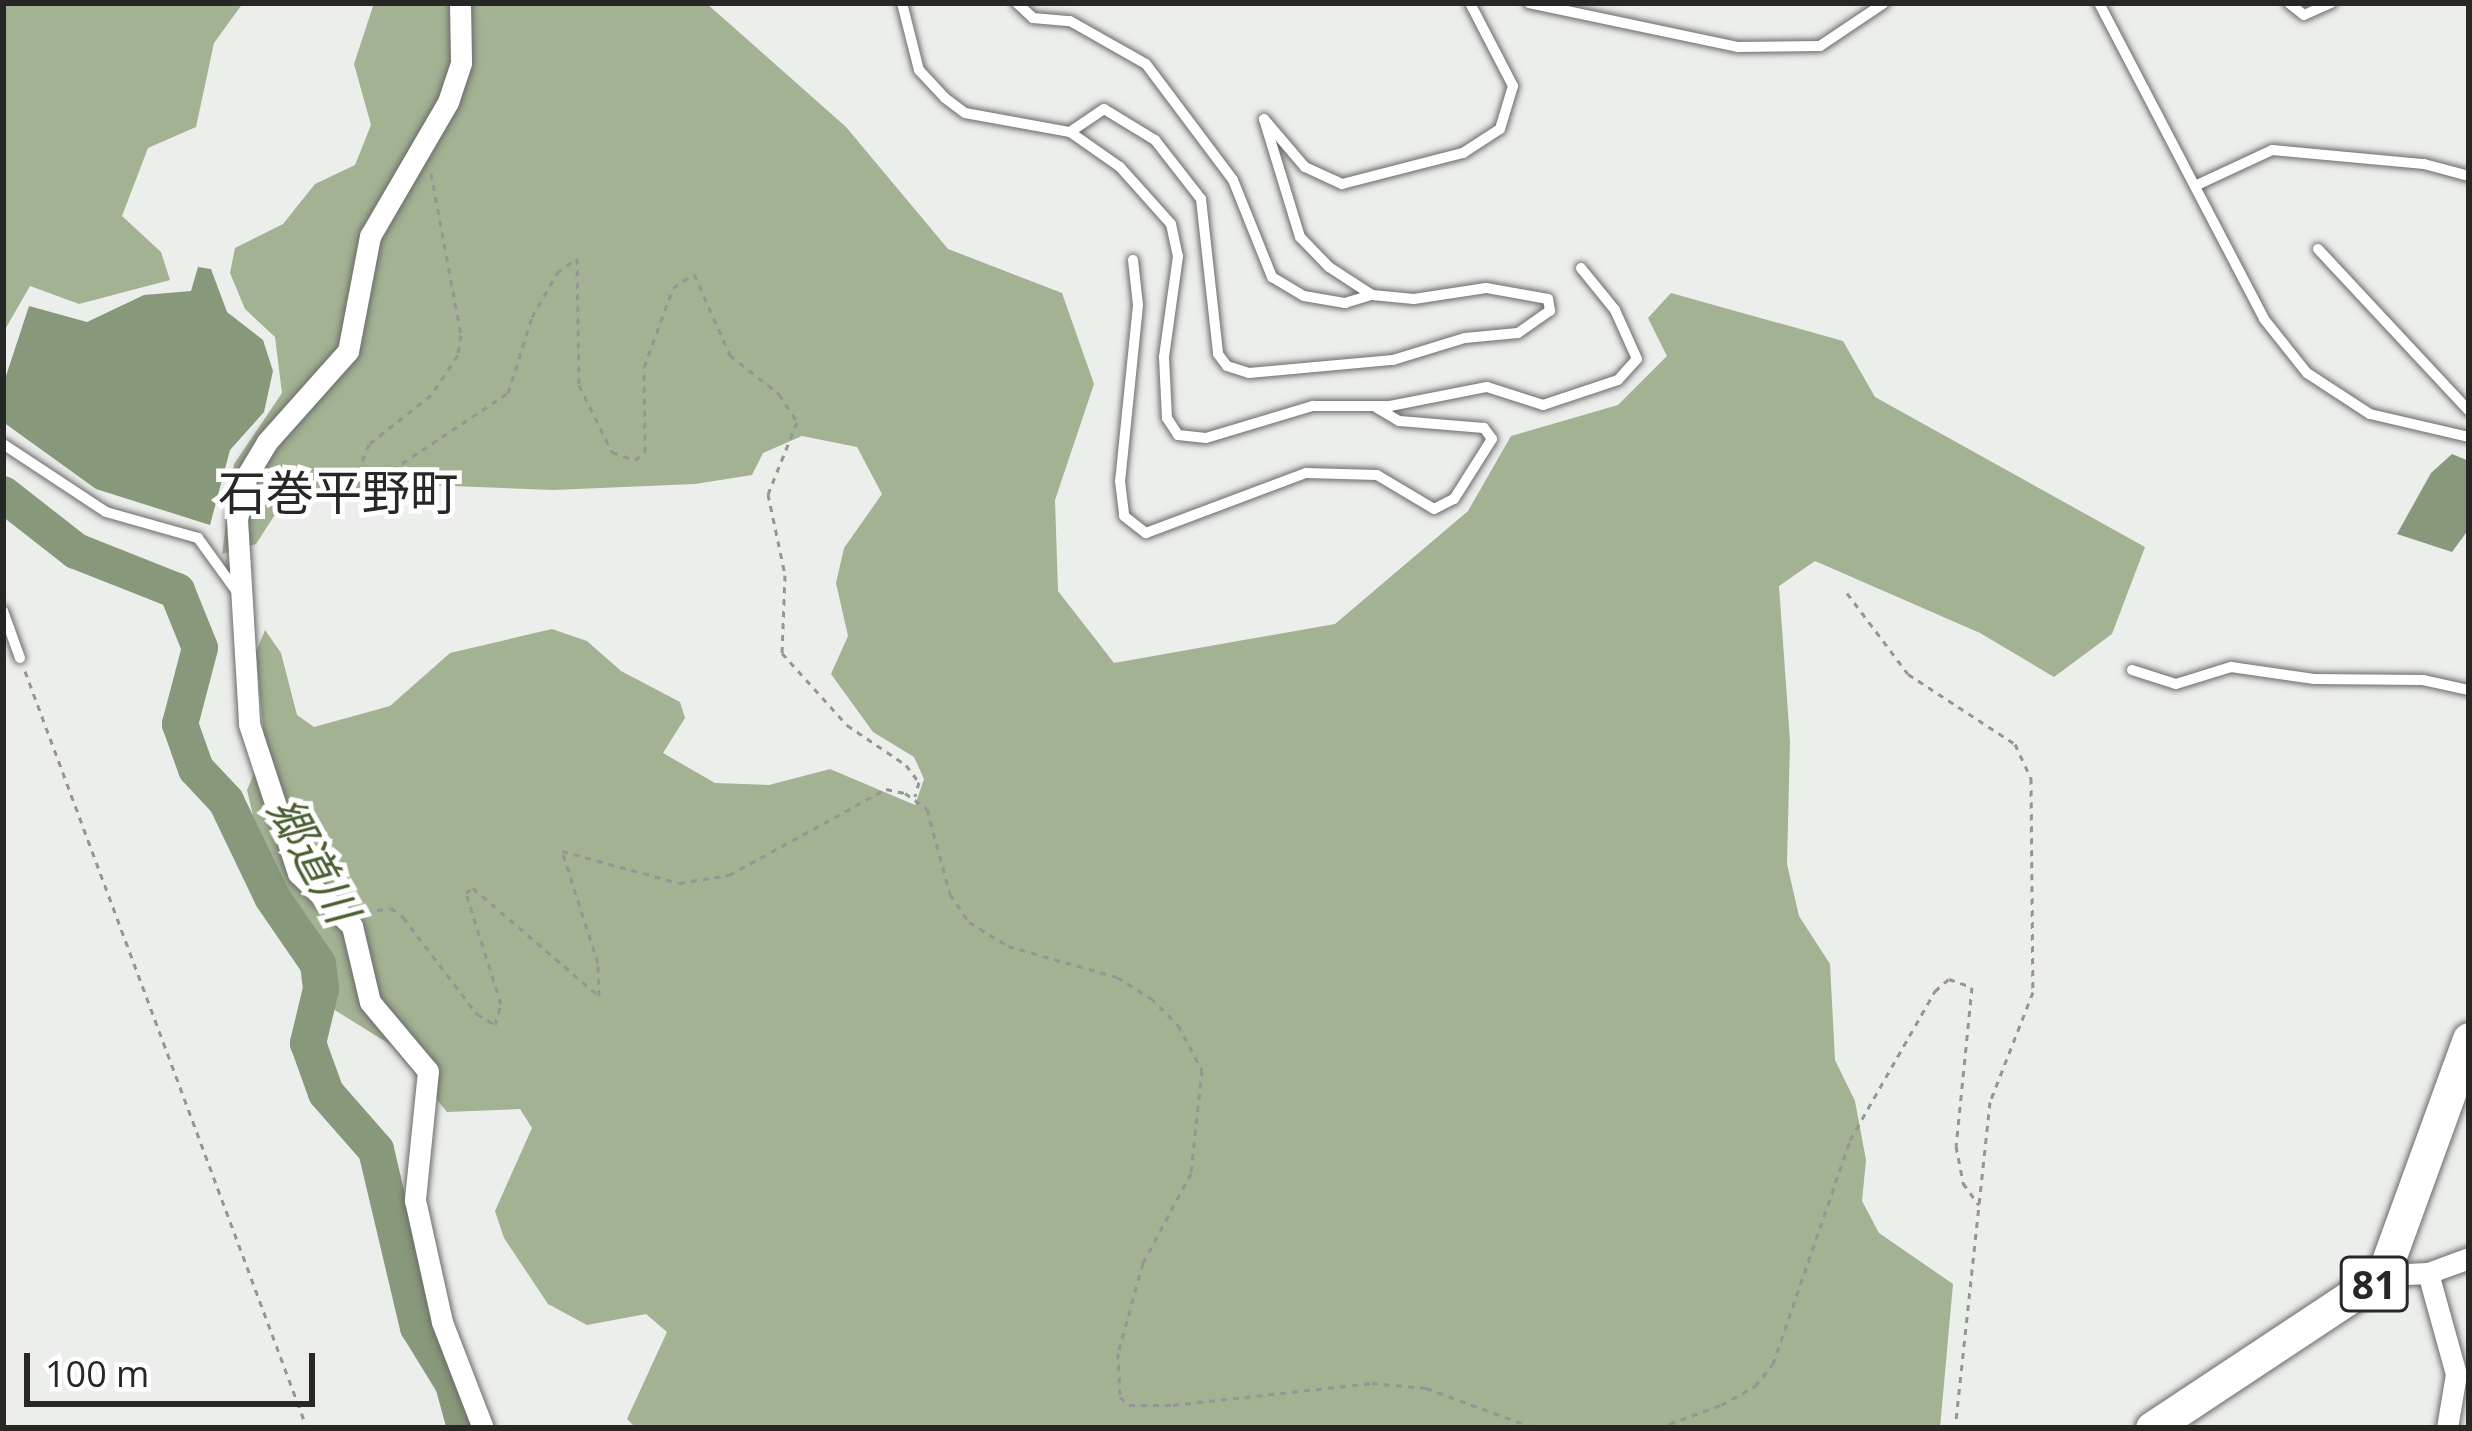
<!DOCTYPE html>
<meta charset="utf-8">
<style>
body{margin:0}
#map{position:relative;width:2472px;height:1431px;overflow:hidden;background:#eceeeb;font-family:"Open Sans","Noto Sans JP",sans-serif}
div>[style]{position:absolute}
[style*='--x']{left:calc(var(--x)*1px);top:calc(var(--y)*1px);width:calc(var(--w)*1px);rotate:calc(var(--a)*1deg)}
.forest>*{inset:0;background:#a2b293}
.water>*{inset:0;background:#88987a}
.river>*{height:36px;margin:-18px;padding:0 18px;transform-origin:18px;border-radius:18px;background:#88987a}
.path>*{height:3px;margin-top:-1.5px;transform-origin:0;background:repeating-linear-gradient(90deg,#959694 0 6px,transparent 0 12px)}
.roads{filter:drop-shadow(0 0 3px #6a6b68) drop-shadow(0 0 3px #6a6b68)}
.service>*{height:10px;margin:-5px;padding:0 5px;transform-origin:5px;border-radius:5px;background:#fff}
.minor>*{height:21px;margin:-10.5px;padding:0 10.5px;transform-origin:10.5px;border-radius:10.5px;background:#fff}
.primary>*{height:33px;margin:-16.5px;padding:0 16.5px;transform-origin:16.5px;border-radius:16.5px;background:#fff}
span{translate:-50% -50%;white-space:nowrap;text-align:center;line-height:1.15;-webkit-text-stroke:10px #fff;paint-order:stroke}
.shield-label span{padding:3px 9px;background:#fff;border:3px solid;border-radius:9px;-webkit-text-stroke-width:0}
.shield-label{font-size:39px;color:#272726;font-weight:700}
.water-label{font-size:45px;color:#4a6031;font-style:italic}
.quarter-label{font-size:48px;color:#272726}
.frame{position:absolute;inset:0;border:6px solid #272726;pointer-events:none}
.scale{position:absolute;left:24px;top:1353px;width:291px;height:54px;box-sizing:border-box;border:6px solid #272726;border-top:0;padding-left:15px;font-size:36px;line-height:42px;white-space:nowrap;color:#272726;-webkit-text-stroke:9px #fff;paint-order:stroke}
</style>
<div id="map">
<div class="forest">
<i style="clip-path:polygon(3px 3px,243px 3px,214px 43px,196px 127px,148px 148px,122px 216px,161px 252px,170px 280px,79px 304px,30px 286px,3px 333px)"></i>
<i style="clip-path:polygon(374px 3px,706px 3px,846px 127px,948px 249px,1062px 293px,1094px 384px,1055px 500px,1058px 591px,1114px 663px,1335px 624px,1468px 511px,1511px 436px,1618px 405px,1667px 356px,1648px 318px,1671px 293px,1843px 341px,1875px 397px,2145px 547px,2112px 634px,2054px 677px,1980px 633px,1815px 561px,1779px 586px,1790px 741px,1787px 864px,1799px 916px,1830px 964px,1835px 1060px,1855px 1101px,1866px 1160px,1862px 1201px,1879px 1233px,1953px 1284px,1940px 1428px,636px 1428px,627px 1419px,667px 1332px,646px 1314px,587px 1325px,548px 1304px,504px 1238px,495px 1211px,532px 1128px,520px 1109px,447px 1112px,391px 1045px,333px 1009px,317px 948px,260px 846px,247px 790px,265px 748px,256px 652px,265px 630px,281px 653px,297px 715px,314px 727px,390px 706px,450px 653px,552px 629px,587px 641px,621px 671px,680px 702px,685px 718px,663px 753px,715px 783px,769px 785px,830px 769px,915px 805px,924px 779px,914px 757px,873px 732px,831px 674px,848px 636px,836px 583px,844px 548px,882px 494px,857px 447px,802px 436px,763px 453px,752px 475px,695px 484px,553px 490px,401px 484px,308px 494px,276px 513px,256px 544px,222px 554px,234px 464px,282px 393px,275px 337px,245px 309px,230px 273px,235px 248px,283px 224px,315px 184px,355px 165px,371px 125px,354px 64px)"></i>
</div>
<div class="water">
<i style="clip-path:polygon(198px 267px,211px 269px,227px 312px,263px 340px,273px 371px,264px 412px,230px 450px,210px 525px,96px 489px,3px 422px,3px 385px,29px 306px,87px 322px,144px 295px,191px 291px)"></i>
<i style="clip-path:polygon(2452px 454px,2469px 461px,2469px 529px,2452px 552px,2397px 534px,2431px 473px)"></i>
</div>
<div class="river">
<i style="--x:3;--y:494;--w:93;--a:38"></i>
<i style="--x:76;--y:551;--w:109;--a:21.6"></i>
<i style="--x:177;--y:591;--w:61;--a:68"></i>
<i style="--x:200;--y:648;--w:79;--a:104.7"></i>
<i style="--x:180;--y:724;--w:48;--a:70.4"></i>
<i style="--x:196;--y:769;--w:44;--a:46.8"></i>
<i style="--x:226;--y:801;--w:106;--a:64.4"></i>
<i style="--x:272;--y:897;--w:81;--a:55.5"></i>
<i style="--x:318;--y:964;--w:25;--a:83"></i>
<i style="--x:321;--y:989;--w:56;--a:103.5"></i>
<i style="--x:308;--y:1043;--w:53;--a:70.2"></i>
<i style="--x:326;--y:1093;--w:76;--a:48.7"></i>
<i style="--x:376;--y:1150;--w:182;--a:76.7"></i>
<i style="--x:418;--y:1327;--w:67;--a:58.4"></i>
<i style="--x:453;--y:1384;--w:46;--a:74.7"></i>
</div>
<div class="path">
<i style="--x:431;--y:173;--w:165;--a:79.5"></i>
<i style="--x:461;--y:335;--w:20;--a:99"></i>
<i style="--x:458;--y:355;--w:48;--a:124"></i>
<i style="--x:431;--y:395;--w:79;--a:141.7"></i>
<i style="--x:369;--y:444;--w:29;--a:112"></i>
<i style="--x:358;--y:471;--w:34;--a:-2"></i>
<i style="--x:392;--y:470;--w:139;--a:-33.6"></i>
<i style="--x:508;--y:393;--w:80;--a:-72.5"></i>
<i style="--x:532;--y:317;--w:51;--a:-60.4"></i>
<i style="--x:557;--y:273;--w:25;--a:-37"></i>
<i style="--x:577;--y:258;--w:127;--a:89.1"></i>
<i style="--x:579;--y:385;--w:75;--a:63.8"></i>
<i style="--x:612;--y:452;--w:24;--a:19"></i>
<i style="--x:635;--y:460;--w:13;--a:-39"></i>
<i style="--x:645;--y:452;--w:85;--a:-90.7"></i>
<i style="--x:644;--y:367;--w:84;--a:-69.8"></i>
<i style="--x:673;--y:288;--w:25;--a:-34"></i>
<i style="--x:694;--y:274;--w:89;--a:66"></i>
<i style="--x:730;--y:355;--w:63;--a:38.5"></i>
<i style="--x:779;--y:394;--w:33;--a:57"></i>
<i style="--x:797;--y:422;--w:78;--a:111.9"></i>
<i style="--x:768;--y:494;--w:83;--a:78.1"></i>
<i style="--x:785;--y:575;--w:78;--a:92.2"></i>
<i style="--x:782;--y:653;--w:97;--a:47.9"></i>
<i style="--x:847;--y:725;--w:71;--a:34.1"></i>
<i style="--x:906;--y:765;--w:21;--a:53"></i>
<i style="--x:919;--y:782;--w:15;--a:106"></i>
<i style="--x:1847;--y:593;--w:101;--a:53"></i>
<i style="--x:1908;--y:674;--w:128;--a:33.2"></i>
<i style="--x:2015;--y:744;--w:38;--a:65"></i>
<i style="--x:2031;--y:778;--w:214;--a:89.5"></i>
<i style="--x:2033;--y:992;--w:118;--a:111.4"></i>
<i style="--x:1990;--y:1102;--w:328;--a:96.1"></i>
<i style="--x:25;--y:671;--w:808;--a:69.57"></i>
<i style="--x:365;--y:912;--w:26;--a:-9"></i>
<i style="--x:391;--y:908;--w:15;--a:37"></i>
<i style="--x:403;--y:917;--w:122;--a:52.7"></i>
<i style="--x:477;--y:1014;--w:21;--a:31"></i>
<i style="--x:495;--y:1025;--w:22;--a:-74"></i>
<i style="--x:501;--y:1004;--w:116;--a:-107.5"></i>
<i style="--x:466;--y:893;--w:9;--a:-36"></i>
<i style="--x:473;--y:888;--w:166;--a:40.6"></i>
<i style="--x:599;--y:996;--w:33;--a:-92"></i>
<i style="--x:598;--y:963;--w:118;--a:-107.8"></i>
<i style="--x:562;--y:851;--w:121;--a:15.3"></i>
<i style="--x:679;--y:883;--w:51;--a:-9.1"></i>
<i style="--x:729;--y:875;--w:179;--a:-28.7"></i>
<i style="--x:886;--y:789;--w:19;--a:12"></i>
<i style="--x:905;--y:793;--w:27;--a:36"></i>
<i style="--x:927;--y:809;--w:88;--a:74.9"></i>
<i style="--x:950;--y:894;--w:34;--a:56"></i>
<i style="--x:969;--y:922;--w:46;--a:31.6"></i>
<i style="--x:1008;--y:946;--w:113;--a:15.9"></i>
<i style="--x:1117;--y:977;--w:40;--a:32"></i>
<i style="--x:1151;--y:998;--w:38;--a:45"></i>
<i style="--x:1178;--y:1025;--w:51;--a:61.9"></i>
<i style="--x:1202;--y:1070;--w:104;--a:96.1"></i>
<i style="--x:1191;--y:1173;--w:102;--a:118.1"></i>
<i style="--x:1143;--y:1263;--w:93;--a:105.5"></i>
<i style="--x:1118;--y:1353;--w:44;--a:87.4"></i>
<i style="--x:1120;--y:1397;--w:12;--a:42"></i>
<i style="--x:1129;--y:1405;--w:44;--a:0"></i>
<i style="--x:1173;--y:1405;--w:200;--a:-6.3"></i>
<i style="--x:1372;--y:1383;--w:54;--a:5.3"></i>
<i style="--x:1426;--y:1388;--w:116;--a:20.2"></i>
<i style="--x:1658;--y:1428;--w:67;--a:-20.1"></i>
<i style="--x:1721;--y:1405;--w:39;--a:-29"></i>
<i style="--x:1755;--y:1386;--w:28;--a:-51"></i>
<i style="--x:1773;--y:1364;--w:237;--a:-71"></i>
<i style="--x:1850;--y:1140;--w:172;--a:-60.3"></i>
<i style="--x:1935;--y:991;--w:18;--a:-41"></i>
<i style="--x:1949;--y:979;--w:24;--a:19"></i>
<i style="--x:1972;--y:987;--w:160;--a:95.7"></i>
<i style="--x:1956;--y:1146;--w:38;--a:79"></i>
<i style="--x:1963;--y:1183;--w:27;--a:54"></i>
</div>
<div class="roads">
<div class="service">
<i style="--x:902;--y:3;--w:69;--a:75.8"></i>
<i style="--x:919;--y:70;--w:38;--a:47"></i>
<i style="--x:945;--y:98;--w:25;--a:37"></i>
<i style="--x:965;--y:113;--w:107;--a:10.3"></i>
<i style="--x:1070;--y:132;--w:61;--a:35"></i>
<i style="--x:1120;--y:167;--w:76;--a:48.2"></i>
<i style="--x:1171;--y:224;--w:33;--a:78"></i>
<i style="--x:1178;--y:256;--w:102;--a:97.9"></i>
<i style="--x:1164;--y:357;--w:61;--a:87.2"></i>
<i style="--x:1167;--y:418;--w:20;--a:57"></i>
<i style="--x:1178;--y:435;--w:28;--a:6"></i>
<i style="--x:1206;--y:438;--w:112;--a:-16.7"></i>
<i style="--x:1313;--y:406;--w:77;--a:0"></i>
<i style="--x:1390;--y:406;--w:99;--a:-11.1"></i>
<i style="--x:1487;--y:387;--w:59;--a:17.8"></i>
<i style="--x:1543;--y:405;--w:79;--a:-18.4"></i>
<i style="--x:1618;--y:380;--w:28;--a:-48"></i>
<i style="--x:1637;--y:359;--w:54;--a:-114.2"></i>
<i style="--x:1615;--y:310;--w:54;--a:-129"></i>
<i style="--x:1017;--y:3;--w:22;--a:43"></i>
<i style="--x:1033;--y:18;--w:37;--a:5"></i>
<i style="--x:1070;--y:21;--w:87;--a:29.5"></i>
<i style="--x:1146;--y:64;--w:145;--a:53.1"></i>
<i style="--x:1233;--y:180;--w:105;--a:68.1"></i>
<i style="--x:1272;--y:277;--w:37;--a:31"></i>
<i style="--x:1304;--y:296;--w:42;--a:9.7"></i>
<i style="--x:1345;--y:303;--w:28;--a:-17"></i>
<i style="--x:1529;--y:3;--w:214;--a:11.9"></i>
<i style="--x:1738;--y:47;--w:82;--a:-0.7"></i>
<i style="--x:1820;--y:46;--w:77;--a:-33.9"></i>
<i style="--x:2099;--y:3;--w:356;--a:62.4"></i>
<i style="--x:2264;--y:319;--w:69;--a:51.5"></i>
<i style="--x:2307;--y:373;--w:75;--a:33.1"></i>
<i style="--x:2370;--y:414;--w:102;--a:13.1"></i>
<i style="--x:2289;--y:3;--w:19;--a:39"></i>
<i style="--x:2304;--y:15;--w:30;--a:-24"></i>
<i style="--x:1070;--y:132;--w:41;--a:-34.1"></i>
<i style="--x:1104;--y:109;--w:60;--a:31.3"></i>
<i style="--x:1155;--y:140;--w:75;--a:52.1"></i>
<i style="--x:1201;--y:199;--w:156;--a:83.7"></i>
<i style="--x:1218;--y:354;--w:15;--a:53"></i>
<i style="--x:1227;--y:366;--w:23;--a:18"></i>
<i style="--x:1249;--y:373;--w:145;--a:-5.2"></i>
<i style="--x:1393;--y:360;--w:75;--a:-17"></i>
<i style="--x:1465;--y:338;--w:53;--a:-5.4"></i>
<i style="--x:1518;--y:333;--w:39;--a:-35"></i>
<i style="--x:1550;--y:311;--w:12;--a:-99"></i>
<i style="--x:1548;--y:299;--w:63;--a:-169.9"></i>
<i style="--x:1486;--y:288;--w:73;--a:171.3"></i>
<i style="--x:1414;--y:299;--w:42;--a:-174.6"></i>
<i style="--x:1372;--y:295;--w:51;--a:-146.9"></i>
<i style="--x:1329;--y:267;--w:42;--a:-134"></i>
<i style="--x:1300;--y:237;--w:123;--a:-107"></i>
<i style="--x:1264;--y:119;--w:63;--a:49.5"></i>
<i style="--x:1305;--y:167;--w:41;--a:24.7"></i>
<i style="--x:1342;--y:184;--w:125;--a:-14.4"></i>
<i style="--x:1463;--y:153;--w:44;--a:-33"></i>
<i style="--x:1500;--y:129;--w:45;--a:-73.2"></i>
<i style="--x:1513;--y:86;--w:93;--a:-117.4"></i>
<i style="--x:2197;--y:185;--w:83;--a:-25"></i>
<i style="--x:2272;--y:150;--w:153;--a:5.3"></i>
<i style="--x:2424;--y:164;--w:47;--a:14.9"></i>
<i style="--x:2318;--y:249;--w:221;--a:47"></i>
<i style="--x:1133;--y:260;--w:45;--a:83.7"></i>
<i style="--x:1138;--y:305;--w:177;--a:95.8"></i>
<i style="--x:1120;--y:481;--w:35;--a:83"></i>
<i style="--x:1124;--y:516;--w:28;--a:38"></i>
<i style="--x:1146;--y:533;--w:171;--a:-20.6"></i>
<i style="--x:1306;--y:473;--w:71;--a:1.6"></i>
<i style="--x:1377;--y:475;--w:66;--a:30.8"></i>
<i style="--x:1434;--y:509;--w:22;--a:-27"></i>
<i style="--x:1454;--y:499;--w:71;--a:-57.7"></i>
<i style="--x:1492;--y:439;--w:14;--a:-126"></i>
<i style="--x:1484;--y:428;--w:85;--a:-175.3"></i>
<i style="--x:1399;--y:421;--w:26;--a:-149"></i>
<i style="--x:3;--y:444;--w:123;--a:33.4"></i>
<i style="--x:106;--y:512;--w:96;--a:15.8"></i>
<i style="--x:198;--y:538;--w:72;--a:54.1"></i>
<i style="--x:3;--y:611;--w:50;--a:70.1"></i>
<i style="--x:2132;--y:670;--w:46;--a:17.7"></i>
<i style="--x:2176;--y:684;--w:58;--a:-17.2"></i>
<i style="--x:2231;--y:667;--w:84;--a:8.2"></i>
<i style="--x:2314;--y:679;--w:109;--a:0.5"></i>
<i style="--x:2423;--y:680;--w:47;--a:12.3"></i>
</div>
<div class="minor">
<i style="--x:460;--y:3;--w:60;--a:89"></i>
<i style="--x:461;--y:63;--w:41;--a:108.4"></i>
<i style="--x:448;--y:102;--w:155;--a:120.2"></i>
<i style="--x:370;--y:236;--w:117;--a:100.8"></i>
<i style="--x:348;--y:351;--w:122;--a:131.7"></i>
<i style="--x:267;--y:442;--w:39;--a:121"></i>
<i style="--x:247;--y:475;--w:45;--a:102.8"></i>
<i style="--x:237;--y:519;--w:205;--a:86.6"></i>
<i style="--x:249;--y:724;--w:157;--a:71.8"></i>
<i style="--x:298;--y:873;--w:76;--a:44.5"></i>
<i style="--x:352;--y:926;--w:78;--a:76.7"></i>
<i style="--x:370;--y:1002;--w:90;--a:50"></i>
<i style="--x:428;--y:1071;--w:130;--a:95.8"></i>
<i style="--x:415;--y:1200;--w:125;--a:77.5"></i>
<i style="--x:442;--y:1322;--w:114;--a:68.9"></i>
<i style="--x:2428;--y:1273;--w:105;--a:74.5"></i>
<i style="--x:2456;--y:1374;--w:55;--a:99.5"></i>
<i style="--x:2383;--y:1275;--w:45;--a:-2.5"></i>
<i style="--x:2428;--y:1273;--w:44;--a:-20.1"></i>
</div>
<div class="primary">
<i style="--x:2152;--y:1428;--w:277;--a:-33.5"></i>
<i style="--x:2383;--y:1275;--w:251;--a:-70"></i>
</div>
</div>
<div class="shield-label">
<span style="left:2374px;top:1284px">81</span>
</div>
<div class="water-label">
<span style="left:314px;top:859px;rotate:61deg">郷道川</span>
</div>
<div class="quarter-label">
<span style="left:338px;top:492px">石巻平野町</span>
</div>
<div class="frame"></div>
<div class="scale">100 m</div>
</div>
